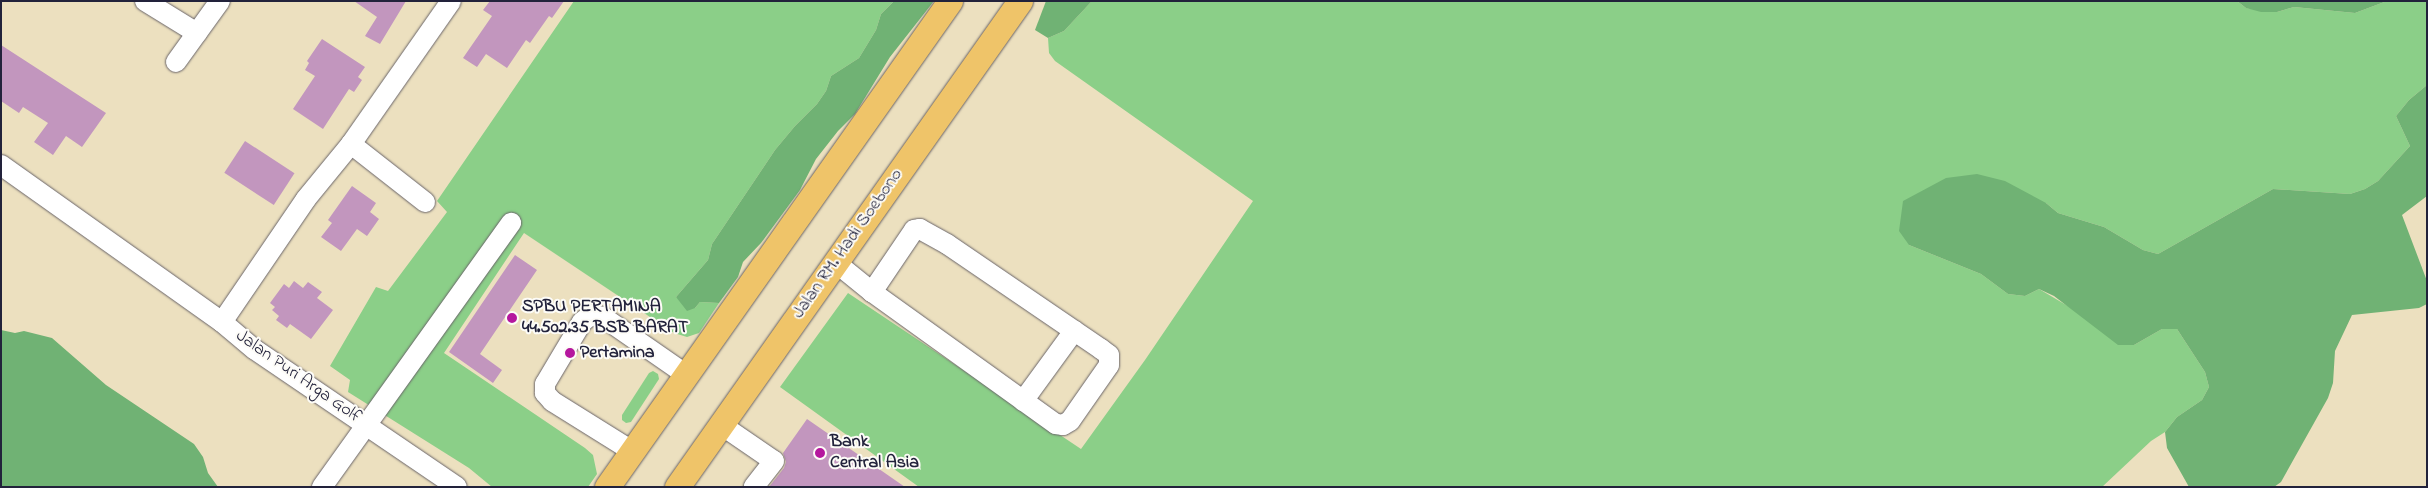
<!DOCTYPE html>
<style>
body{margin:0}
#map{position:relative;width:2428px;height:488px;overflow:hidden;background:#ece0bf;font-family:"Indie Flower",sans-serif}
div>[style]{position:absolute}
[style*='--x']{left:calc(var(--x)*1px);top:calc(var(--y)*1px);width:calc(var(--w)*1px);rotate:calc(var(--a)*1deg)}
.green>*{inset:0;background:#8bcf88}
.forest>*{inset:0;background:#70b274}
.building>*{inset:0;background:#c296be;transform-origin:0 0}
.roads{filter:drop-shadow(0 0 1px #696469) drop-shadow(0 0 1px #696469)}
.minor>*{height:20px;margin:-10px;padding:0 10px;transform-origin:10px;border-radius:10px;background:#fff}
.major>*{height:25px;margin:-12.5px;padding:0 12.5px;transform-origin:12.5px;border-radius:12.5px;background:#efc469}
.dots>*{width:14px;height:14px;translate:-50% -50%;box-sizing:border-box;border:2px solid #fdfcf7;border-radius:50%}
span{translate:-50% -50%;white-space:nowrap;text-align:center;line-height:1.15;-webkit-text-stroke:4px #fdfcf7;paint-order:stroke}
.street-label{font-size:18px;color:#22223b}
.poi-label{font-size:18px;color:#22223b;font-weight:700}
.left{translate:0 -50%;text-align:left}
.frame{position:absolute;inset:0;border:2px solid #22223b;pointer-events:none}
</style>
<div id="map">
<div class="green">
<i style="clip-path:polygon(574px 1px,894px 1px,881px 14px,876px 30px,859px 58px,831px 76px,826px 91px,817px 104px,795px 126px,775px 150px,712px 244px,708px 260px,676px 297px,695px 308px,700px 302px,719px 303px,699px 333px,687px 337px,674px 333px,524px 233px,444px 353px,585px 448px,593px 455px,597px 474px,588px 487px,492px 487px,469px 468px,348px 392px,350px 380px,330px 366px,376px 287px,388px 291px,447px 212px,437px 201px)"></i>
<i style="clip-path:polygon(1092px 1px,2237px 1px,2246px 8px,2277px 12px,2294px 7px,2355px 13px,2387px 1px,2427px 1px,2427px 85px,2409px 100px,2396px 116px,2410px 146px,2378px 181px,2365px 189px,2350px 194px,2273px 189px,2158px 254px,2143px 250px,2104px 227px,2058px 213px,2046px 203px,1909px 245px,1981px 274px,2008px 294px,2025px 296px,2039px 289px,2134px 345px,2162px 329px,2177px 329px,2205px 372px,2209px 387px,2202px 400px,2177px 417px,2165px 432px,2151px 441px,2102px 487px,919px 487px,780px 387px,848px 293px,1081px 449px,1145px 360px,1253px 201px,1055px 61px,1049px 53px,1048px 38px,1064px 31px)"></i>
<i style="clip-path:polygon(653px 371px,658px 374px,659px 379px,631px 422px,626px 423px,622px 420px,622px 415px,649px 373px)"></i>
</div>
<div class="forest">
<i style="clip-path:polygon(894px 1px,934px 1px,890px 57px,855px 114px,838px 131px,816px 159px,800px 190px,761px 243px,743px 262px,738px 277px,719px 303px,700px 302px,695px 308px,687px 311px,676px 297px,708px 260px,712px 244px,775px 150px,795px 126px,817px 104px,826px 91px,831px 76px,859px 58px,876px 30px,881px 14px)"></i>
<i style="clip-path:polygon(1046px 1px,1092px 1px,1064px 31px,1048px 38px,1035px 30px)"></i>
<i style="clip-path:polygon(2237px 1px,2387px 1px,2355px 13px,2294px 7px,2277px 12px,2261px 12px,2246px 8px)"></i>
<i style="clip-path:polygon(2427px 85px,2427px 196px,2402px 215px,2427px 281px,2427px 304px,2419px 308px,2352px 315px,2335px 351px,2333px 383px,2328px 398px,2281px 482px,2274px 487px,2189px 487px,2167px 448px,2165px 432px,2177px 417px,2202px 400px,2209px 387px,2205px 372px,2177px 329px,2162px 329px,2134px 345px,2118px 345px,2054px 296px,2039px 289px,2025px 296px,2008px 294px,1981px 274px,1909px 245px,1899px 231px,1903px 201px,1946px 178px,1977px 174px,2005px 181px,2046px 203px,2058px 213px,2104px 227px,2143px 250px,2158px 254px,2273px 189px,2350px 194px,2365px 189px,2378px 181px,2410px 146px,2396px 116px,2409px 100px)"></i>
<i style="clip-path:polygon(1px 330px,15px 333px,24px 331px,52px 338px,106px 385px,194px 444px,203px 457px,208px 473px,218px 487px,1px 487px)"></i>
</div>
<div class="building">
<i style="clip-path:polygon(354px 1px,406px 1px,380px 44px,365px 36px,377px 17px)"></i>
<i style="clip-path:polygon(490px 1px,564px 1px,552px 18px,549px 16px,530px 43px,526px 40px,507px 68px,486px 54px,477px 67px,463px 58px,492px 16px,483px 10px)"></i>
<i style="clip-path:polygon(322px 39px,365px 67px,358px 77px,362px 80px,354px 92px,349px 89px,323px 129px,293px 109px,315px 76px,305px 70px,309px 63px,307px 61px)"></i>
<i style="clip-path:polygon(1px 45px,106px 113px,82px 147px,66px 136px,53px 155px,34px 142px,48px 123px,23px 107px,19px 113px,1px 101px)"></i>
<i style="left:245px;top:141px;width:59px;height:38px;rotate:33deg"></i>
<i style="clip-path:polygon(352px 186px,376px 203px,370px 212px,379px 219px,367px 236px,357px 229px,341px 251px,321px 237px,332px 223px,328px 220px)"></i>
<i style="clip-path:polygon(515px 255px,537px 270px,480px 354px,502px 370px,493px 383px,449px 352px)"></i>
<i style="clip-path:polygon(294px 281px,303px 288px,308px 282px,322px 292px,317px 298px,333px 310px,311px 339px,290px 324px,287px 328px,276px 320px,279px 316px,272px 310px,275px 307px,270px 303px,284px 284px,289px 288px)"></i>
<i style="clip-path:polygon(807px 419px,905px 487px,769px 487px,784px 468px,786px 462px,783px 453px)"></i>
</div>
<div class="roads">
<div class="minor">
<i style="--x:145;--y:1;--w:61;--a:31.6"></i>
<i style="--x:176;--y:62;--w:75;--a:-54.2"></i>
<i style="--x:351;--y:144;--w:71;--a:129.3"></i>
<i style="--x:306;--y:199;--w:149;--a:124.3"></i>
<i style="--x:222;--y:322;--w:42;--a:40.2"></i>
<i style="--x:254;--y:349;--w:245;--a:34.2"></i>
<i style="--x:1;--y:165;--w:271;--a:35.4"></i>
<i style="--x:425;--y:202;--w:94;--a:-141.9"></i>
<i style="--x:351;--y:144;--w:174;--a:-55"></i>
<i style="--x:835;--y:262;--w:48;--a:39"></i>
<i style="--x:872;--y:292;--w:226;--a:35.7"></i>
<i style="--x:1056;--y:424;--w:7;--a:8"></i>
<i style="--x:1063;--y:425;--w:8;--a:-30"></i>
<i style="--x:1070;--y:421;--w:68;--a:-55.1"></i>
<i style="--x:1109;--y:365;--w:10;--a:-90"></i>
<i style="--x:1109;--y:355;--w:10;--a:-143"></i>
<i style="--x:1101;--y:349;--w:186;--a:-145.7"></i>
<i style="--x:947;--y:244;--w:31;--a:-151"></i>
<i style="--x:920;--y:229;--w:6;--a:171"></i>
<i style="--x:914;--y:230;--w:75;--a:124.1"></i>
<i style="--x:1023;--y:401;--w:87;--a:-53.9"></i>
<i style="--x:720;--y:424;--w:65;--a:34.4"></i>
<i style="--x:774;--y:461;--w:33;--a:128"></i>
<i style="--x:632;--y:451;--w:94;--a:-148"></i>
<i style="--x:552;--y:401;--w:11;--a:-131"></i>
<i style="--x:545;--y:393;--w:9;--a:-90"></i>
<i style="--x:545;--y:384;--w:72;--a:-59.2"></i>
<i style="--x:582;--y:322;--w:11;--a:-38"></i>
<i style="--x:591;--y:315;--w:12;--a:9"></i>
<i style="--x:603;--y:317;--w:100;--a:34.8"></i>
<i style="--x:322;--y:487;--w:325;--a:-54.4"></i>
</div>
<div class="major">
<i style="--x:607;--y:487;--w:595;--a:-54.79"></i>
<i style="--x:677;--y:487;--w:595;--a:-54.79"></i>
</div>
</div>
<div class="dots">
<i style="left:512px;top:318px;background:#b5179e"></i>
<i style="left:570px;top:353px;background:#b5179e"></i>
<i style="left:820px;top:453px;background:#b5179e"></i>
</div>
<div class="street-label">
<span style="left:848px;top:244px;rotate:-55deg">Jalan RM. Hadi Soebono</span>
<span style="left:298px;top:377px;rotate:35deg">Jalan Puri Arga Golf</span>
</div>
<div class="poi-label">
<span class="left" style="left:522px;top:318px">SPBU PERTAMINA<br>44.502.35 BSB BARAT</span>
<span class="left" style="left:580px;top:353px">Pertamina</span>
<span class="left" style="left:830px;top:453px">Bank<br>Central Asia</span>
</div>
<div class="frame"></div>
</div>
